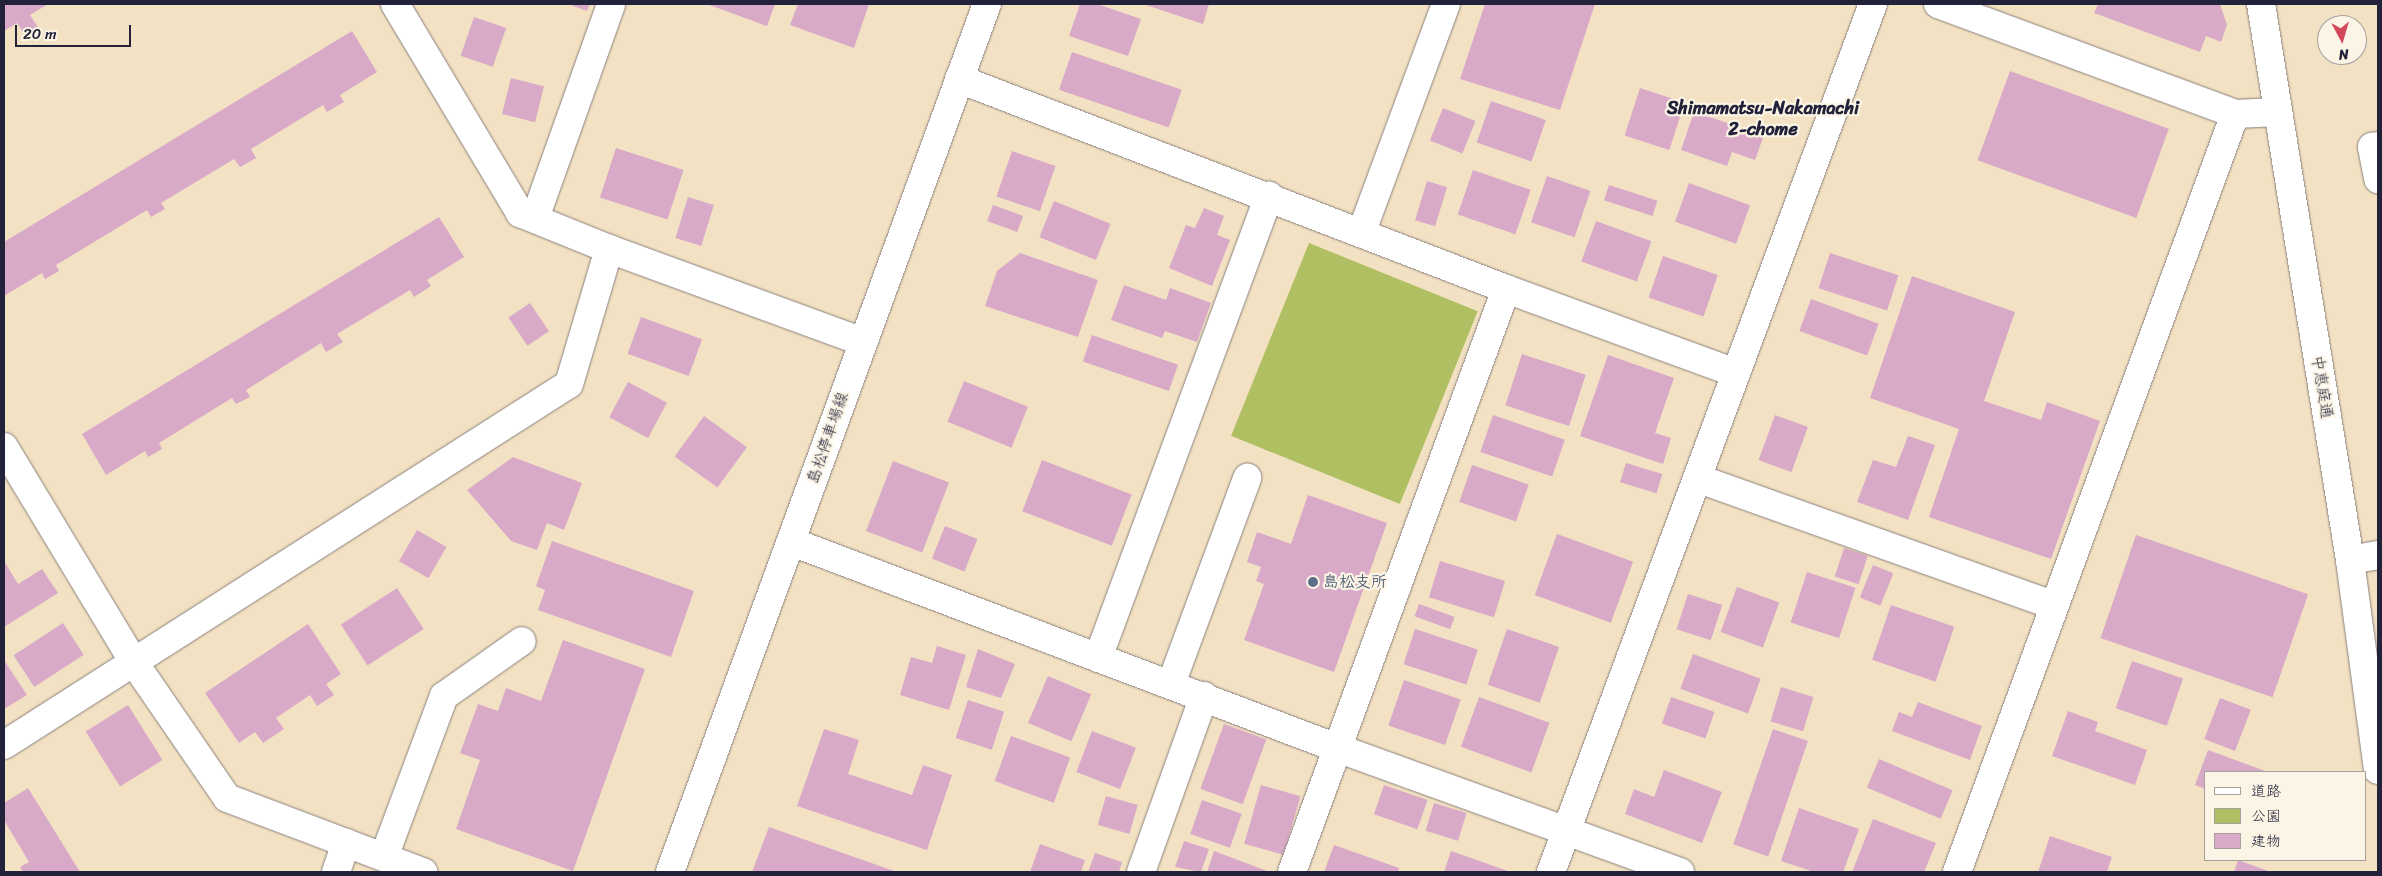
<!DOCTYPE html>
<meta charset="utf-8">
<style>
body{margin:0}
#map{position:relative;width:2382px;height:876px;overflow:hidden;background:#f3e1c3;font-family:Sriracha,"Klee One",sans-serif}
div>[style]{position:absolute}
[style*='--x']{left:calc(var(--x)*1px);top:calc(var(--y)*1px);width:calc(var(--w)*1px);rotate:calc(var(--a)*1deg)}
.green>*{inset:0;background:#b0bf62;transform-origin:0 0}
.building>*{inset:0;background:#d9aac8;transform-origin:0 0}
.roads{filter:drop-shadow(0 0 1px #8a827f) drop-shadow(0 0 1px #8a827f)}
.minor>*{height:28px;margin:-14px;padding:0 14px;transform-origin:14px;border-radius:14px;background:#fff}
.major>*{height:28px;margin:-14px;padding:0 14px;transform-origin:14px;border-radius:14px;background:#fff}
.dots>*{width:14px;height:14px;translate:-50% -50%;box-sizing:border-box;border:2px solid #fcf5e5;border-radius:50%}
span{translate:-50% -50%;white-space:nowrap;text-align:center;line-height:1.15;-webkit-text-stroke:4.5px #fcf5e5;paint-order:stroke}
.street-label{font-size:16px;color:#22223b}
.service-label{font-size:16px;color:#4e5e75;font-weight:700}
.left{translate:0 -50%;text-align:left}
.neighbourhood-label{font-size:18px;color:#22223b;font-weight:700}
.frame{position:absolute;inset:0;border:5px solid #22223b;pointer-events:none}
.legend{position:absolute;left:2204px;top:771px;width:162px;height:90px;box-sizing:border-box;background:#fcf5e5;border:1px solid #a5a1a1;margin:0;padding:6px 9px;list-style:none;font-size:15px;color:#22223b}
.legend li{display:flex;align-items:center;gap:10px;height:25px}
.legend b{width:25px;border:1px solid #a5a1a1}
.north{position:absolute;left:2317px;top:15px;width:50px;height:50px;box-sizing:border-box;background:#fcf5e5;border:1px solid #a5a1a1;border-radius:50%;rotate:174deg;font-size:14px;font-weight:700;line-height:20px;text-align:center;color:#22223b}
.north::after{content:'';display:block;margin:auto;width:18px;height:22px;background:#d1495b;clip-path:polygon(50% 0,100% 100%,50% 72%,0 100%)}
.scale{position:absolute;left:15px;top:25px;width:116px;height:22px;box-sizing:border-box;border:2px solid #22223b;border-top:0;padding-left:6px;font-size:15px;line-height:18px;white-space:nowrap;color:#22223b;-webkit-text-stroke:4px #fcf5e5;paint-order:stroke}
</style>
<div id="map">
<div class="green">
<i style="left:1309px;top:243px;width:182px;height:208px;rotate:22deg"></i>
</div>
<div class="building">
<i style="clip-path:polygon(4px 4px,48px 4px,30px 15px,39px 29px,26px 37px,17px 23px,4px 31px)"></i>
<i style="clip-path:polygon(568px 4px,590px 4px,587px 11px)"></i>
<i style="clip-path:polygon(707px 4px,775px 4px,767px 26px)"></i>
<i style="clip-path:polygon(798px 4px,869px 4px,854px 48px,790px 25px)"></i>
<i style="clip-path:polygon(1080px 4px,1097px 4px,1141px 19px,1128px 56px,1069px 36px)"></i>
<i style="clip-path:polygon(1143px 4px,1209px 4px,1203px 24px)"></i>
<i style="clip-path:polygon(1485px 4px,1595px 4px,1560px 110px,1460px 79px)"></i>
<i style="clip-path:polygon(2098px 4px,2220px 4px,2227px 25px,2221px 42px,2206px 36px,2200px 52px,2094px 13px)"></i>
<i style="left:474px;top:17px;width:34px;height:41px;rotate:19deg"></i>
<i style="clip-path:polygon(352px 31px,377px 72px,340px 95px,344px 102px,327px 112px,323px 105px,251px 149px,256px 158px,240px 167px,234px 159px,161px 203px,165px 209px,151px 217px,147px 210px,56px 265px,59px 271px,45px 279px,42px 273px,4px 296px,4px 242px)"></i>
<i style="left:1072px;top:52px;width:116px;height:40px;rotate:19deg"></i>
<i style="left:2010px;top:71px;width:169px;height:95px;rotate:20deg"></i>
<i style="left:511px;top:78px;width:34px;height:37px;rotate:14deg"></i>
<i style="left:1640px;top:88px;width:47px;height:50px;rotate:18deg"></i>
<i style="left:1491px;top:101px;width:58px;height:44px;rotate:19deg"></i>
<i style="left:1443px;top:108px;width:35px;height:35px;rotate:22deg"></i>
<i style="clip-path:polygon(1694px 112px,1764px 135px,1755px 160px,1732px 152px,1727px 166px,1681px 150px)"></i>
<i style="left:616px;top:148px;width:71px;height:52px;rotate:18deg"></i>
<i style="left:1012px;top:151px;width:46px;height:48px;rotate:19deg"></i>
<i style="left:1473px;top:170px;width:61px;height:47px;rotate:19deg"></i>
<i style="left:1547px;top:176px;width:46px;height:49px;rotate:19deg"></i>
<i style="left:1427px;top:181px;width:21px;height:41px;rotate:17deg"></i>
<i style="left:1689px;top:183px;width:65px;height:41px;rotate:20deg"></i>
<i style="left:1609px;top:185px;width:51px;height:16px;rotate:18deg"></i>
<i style="left:688px;top:197px;width:27px;height:43px;rotate:17deg"></i>
<i style="left:1054px;top:201px;width:61px;height:39px;rotate:22deg"></i>
<i style="left:993px;top:205px;width:32px;height:17px;rotate:20deg"></i>
<i style="clip-path:polygon(1204px 208px,1224px 216px,1217px 235px,1230px 240px,1212px 286px,1169px 268px,1186px 225px,1195px 228px)"></i>
<i style="clip-path:polygon(439px 217px,464px 257px,427px 280px,431px 286px,414px 297px,410px 290px,337px 334px,343px 342px,326px 352px,321px 343px,246px 390px,250px 397px,236px 404px,232px 398px,159px 443px,162px 449px,148px 457px,145px 451px,106px 475px,82px 434px)"></i>
<i style="left:1596px;top:221px;width:59px;height:43px;rotate:20deg"></i>
<i style="clip-path:polygon(1020px 253px,1098px 280px,1078px 337px,985px 306px,997px 271px)"></i>
<i style="left:1830px;top:253px;width:72px;height:37px;rotate:18deg"></i>
<i style="left:1663px;top:256px;width:58px;height:44px;rotate:19deg"></i>
<i style="clip-path:polygon(1912px 276px,2015px 312px,1984px 401px,2041px 420px,2047px 402px,2100px 421px,2051px 559px,1929px 517px,1959px 429px,1870px 398px)"></i>
<i style="clip-path:polygon(1124px 285px,1166px 300px,1170px 288px,1211px 303px,1197px 342px,1165px 331px,1162px 338px,1111px 320px)"></i>
<i style="left:1811px;top:299px;width:72px;height:34px;rotate:20deg"></i>
<i style="left:530px;top:303px;width:34px;height:26px;rotate:56deg"></i>
<i style="left:641px;top:317px;width:65px;height:39px;rotate:20deg"></i>
<i style="left:1092px;top:335px;width:91px;height:28px;rotate:19deg"></i>
<i style="left:1522px;top:354px;width:67px;height:54px;rotate:18deg"></i>
<i style="clip-path:polygon(1608px 355px,1674px 378px,1655px 433px,1671px 438px,1663px 464px,1580px 436px)"></i>
<i style="left:964px;top:381px;width:69px;height:44px;rotate:22deg"></i>
<i style="left:628px;top:382px;width:44px;height:40px;rotate:28deg"></i>
<i style="left:1493px;top:415px;width:76px;height:39px;rotate:19deg"></i>
<i style="left:1775px;top:415px;width:35px;height:48px;rotate:20deg"></i>
<i style="left:704px;top:416px;width:53px;height:50px;rotate:36deg"></i>
<i style="clip-path:polygon(1908px 436px,1935px 445px,1908px 520px,1857px 502px,1873px 460px,1896px 467px)"></i>
<i style="clip-path:polygon(513px 457px,582px 483px,564px 530px,547px 523px,537px 550px,511px 541px,467px 490px)"></i>
<i style="left:1042px;top:460px;width:96px;height:55px;rotate:21deg"></i>
<i style="left:893px;top:461px;width:60px;height:75px;rotate:21deg"></i>
<i style="left:1626px;top:463px;width:38px;height:20px;rotate:17deg"></i>
<i style="left:1472px;top:465px;width:60px;height:39px;rotate:19deg"></i>
<i style="clip-path:polygon(1308px 495px,1387px 523px,1334px 672px,1244px 640px,1264px 584px,1256px 581px,1261px 567px,1247px 562px,1257px 532px,1291px 544px)"></i>
<i style="left:945px;top:526px;width:35px;height:35px;rotate:22deg"></i>
<i style="left:417px;top:530px;width:34px;height:36px;rotate:30deg"></i>
<i style="left:1557px;top:534px;width:81px;height:65px;rotate:20deg"></i>
<i style="left:2136px;top:535px;width:182px;height:109px;rotate:19deg"></i>
<i style="clip-path:polygon(552px 541px,694px 591px,671px 657px,538px 610px,545px 590px,536px 586px)"></i>
<i style="left:1844px;top:548px;width:25px;height:30px;rotate:18deg"></i>
<i style="clip-path:polygon(4px 561px,18px 584px,42px 569px,58px 593px,4px 627px)"></i>
<i style="left:1440px;top:561px;width:68px;height:38px;rotate:17deg"></i>
<i style="left:1873px;top:565px;width:22px;height:35px;rotate:22deg"></i>
<i style="left:1807px;top:572px;width:51px;height:53px;rotate:18deg"></i>
<i style="left:1737px;top:587px;width:45px;height:48px;rotate:20deg"></i>
<i style="left:397px;top:588px;width:49px;height:67px;rotate:57deg"></i>
<i style="left:1688px;top:594px;width:36px;height:37px;rotate:18deg"></i>
<i style="left:1419px;top:604px;width:38px;height:13px;rotate:20deg"></i>
<i style="left:1891px;top:605px;width:67px;height:58px;rotate:19deg"></i>
<i style="left:63px;top:623px;width:38px;height:59px;rotate:57deg"></i>
<i style="clip-path:polygon(308px 624px,341px 674px,326px 684px,334px 695px,317px 706px,310px 695px,276px 718px,284px 729px,263px 743px,255px 732px,239px 743px,205px 693px)"></i>
<i style="left:1415px;top:629px;width:66px;height:37px;rotate:18deg"></i>
<i style="left:1507px;top:629px;width:55px;height:59px;rotate:19deg"></i>
<i style="clip-path:polygon(563px 640px,645px 669px,573px 871px,456px 829px,480px 760px,460px 753px,478px 704px,498px 711px,506px 688px,541px 701px)"></i>
<i style="clip-path:polygon(937px 646px,966px 655px,949px 710px,900px 695px,911px 657px,932px 663px)"></i>
<i style="clip-path:polygon(978px 649px,1015px 664px,1001px 698px,966px 687px)"></i>
<i style="left:1693px;top:654px;width:72px;height:37px;rotate:20deg"></i>
<i style="clip-path:polygon(4px 660px,27px 695px,4px 709px)"></i>
<i style="left:2132px;top:661px;width:54px;height:50px;rotate:19deg"></i>
<i style="left:1048px;top:676px;width:47px;height:51px;rotate:23deg"></i>
<i style="left:1404px;top:680px;width:60px;height:48px;rotate:19deg"></i>
<i style="left:1781px;top:687px;width:34px;height:36px;rotate:17deg"></i>
<i style="left:1479px;top:697px;width:75px;height:53px;rotate:20deg"></i>
<i style="left:1671px;top:697px;width:46px;height:28px;rotate:19deg"></i>
<i style="left:2220px;top:698px;width:33px;height:44px;rotate:21deg"></i>
<i style="left:968px;top:700px;width:38px;height:40px;rotate:18deg"></i>
<i style="clip-path:polygon(1918px 702px,1982px 726px,1970px 760px,1892px 731px,1899px 712px,1912px 717px)"></i>
<i style="left:128px;top:705px;width:65px;height:50px;rotate:58deg"></i>
<i style="clip-path:polygon(2068px 711px,2098px 722px,2095px 731px,2147px 750px,2135px 785px,2052px 756px)"></i>
<i style="left:1224px;top:724px;width:45px;height:69px;rotate:20deg"></i>
<i style="clip-path:polygon(824px 729px,859px 740px,848px 774px,912px 795px,923px 765px,952px 775px,927px 850px,797px 806px)"></i>
<i style="left:1773px;top:729px;width:37px;height:122px;rotate:19deg"></i>
<i style="left:1092px;top:731px;width:47px;height:44px;rotate:21deg"></i>
<i style="left:1011px;top:736px;width:63px;height:48px;rotate:20deg"></i>
<i style="clip-path:polygon(2208px 750px,2268px 772px,2206px 772px,2206px 789px,2195px 785px)"></i>
<i style="left:1879px;top:759px;width:80px;height:31px;rotate:23deg"></i>
<i style="clip-path:polygon(1664px 770px,1722px 792px,1702px 843px,1625px 814px,1634px 789px,1654px 797px)"></i>
<i style="left:1261px;top:785px;width:41px;height:61px;rotate:16deg"></i>
<i style="left:1384px;top:785px;width:46px;height:31px;rotate:19deg"></i>
<i style="clip-path:polygon(28px 788px,80px 872px,23px 872px,20px 867px,29px 862px,4px 820px,4px 803px)"></i>
<i style="left:1106px;top:796px;width:33px;height:30px;rotate:16deg"></i>
<i style="left:1202px;top:800px;width:42px;height:36px;rotate:19deg"></i>
<i style="left:1434px;top:803px;width:34px;height:29px;rotate:17deg"></i>
<i style="clip-path:polygon(1799px 808px,1859px 829px,1843px 872px,1814px 872px,1781px 861px)"></i>
<i style="clip-path:polygon(1873px 819px,1936px 843px,1924px 872px,1852px 872px)"></i>
<i style="clip-path:polygon(769px 827px,897px 872px,752px 872px)"></i>
<i style="clip-path:polygon(2050px 836px,2112px 857px,2107px 872px,2038px 872px)"></i>
<i style="clip-path:polygon(1184px 841px,1209px 849px,1201px 872px,1175px 867px)"></i>
<i style="clip-path:polygon(1040px 844px,1085px 860px,1081px 872px,1030px 872px)"></i>
<i style="clip-path:polygon(1334px 845px,1399px 868px,1398px 872px,1324px 872px)"></i>
<i style="clip-path:polygon(1214px 851px,1270px 872px,1207px 872px)"></i>
<i style="clip-path:polygon(1451px 851px,1508px 871px,1444px 872px)"></i>
<i style="clip-path:polygon(1095px 853px,1122px 862px,1119px 872px,1088px 872px)"></i>
<i style="clip-path:polygon(2238px 860px,2271px 872px,2234px 872px)"></i>
</div>
<div class="roads">
<div class="minor">
<i style="--x:395;--y:4;--w:244;--a:59.1"></i>
<i style="--x:520;--y:213;--w:96;--a:22"></i>
<i style="--x:609;--y:249;--w:268;--a:20.1"></i>
<i style="--x:1938;--y:4;--w:317;--a:20.3"></i>
<i style="--x:2235;--y:114;--w:43;--a:-2.7"></i>
<i style="--x:2261;--y:4;--w:563;--a:80.91"></i>
<i style="--x:2350;--y:560;--w:212;--a:82.4"></i>
<i style="--x:959;--y:79;--w:586;--a:21"></i>
<i style="--x:1506;--y:289;--w:244;--a:20.1"></i>
<i style="--x:2378;--y:146;--w:6;--a:171"></i>
<i style="--x:2372;--y:147;--w:33;--a:79"></i>
<i style="--x:535;--y:218;--w:227;--a:-70.4"></i>
<i style="--x:1362;--y:231;--w:242;--a:-69.7"></i>
<i style="--x:4;--y:447;--w:250;--a:58.9"></i>
<i style="--x:133;--y:661;--w:166;--a:55.5"></i>
<i style="--x:227;--y:798;--w:210;--a:20.7"></i>
<i style="--x:1699;--y:479;--w:376;--a:19.6"></i>
<i style="--x:792;--y:542;--w:583;--a:20.71"></i>
<i style="--x:1337;--y:748;--w:365;--a:19.9"></i>
<i style="--x:2350;--y:560;--w:28;--a:-10"></i>
<i style="--x:1098;--y:658;--w:493;--a:-69.7"></i>
<i style="--x:1171;--y:684;--w:220;--a:-69.7"></i>
<i style="--x:4;--y:745;--w:670;--a:-32.58"></i>
<i style="--x:569;--y:384;--w:141;--a:-73.5"></i>
<i style="--x:384;--y:857;--w:172;--a:-69.6"></i>
<i style="--x:444;--y:696;--w:95;--a:-35.2"></i>
<i style="--x:336;--y:872;--w:31;--a:-71"></i>
<i style="--x:1141;--y:872;--w:187;--a:-70.3"></i>
<i style="--x:1292;--y:872;--w:621;--a:-69.84"></i>
<i style="--x:1551;--y:872;--w:926;--a:-69.65"></i>
<i style="--x:1957;--y:872;--w:807;--a:-69.86"></i>
</div>
<div class="major">
<i style="--x:670;--y:872;--w:924;--a:-69.94"></i>
</div>
</div>
<div class="dots">
<i style="left:1313px;top:582px;background:#5c6f8a"></i>
</div>
<div class="street-label">
<span style="left:2322px;top:387px;rotate:81deg">中恵庭通</span>
<span style="left:828px;top:438px;rotate:-71deg">島松停車場線</span>
</div>
<div class="service-label">
<span class="left" style="left:1323px;top:582px">島松支所</span>
</div>
<div class="neighbourhood-label">
<span style="left:1763px;top:119px">Shimamatsu-Nakamachi<br>2-chome</span>
</div>
<div class="frame"></div>
<ul class="legend">
<li><b style="height:6px;background:#fff"></b>道路</li>
<li><b style="height:14px;background:#b0bf62"></b>公園</li>
<li><b style="height:14px;background:#d9aac8"></b>建物</li>
</ul>
<div class="north">N</div>
<div class="scale">20 m</div>
</div>
